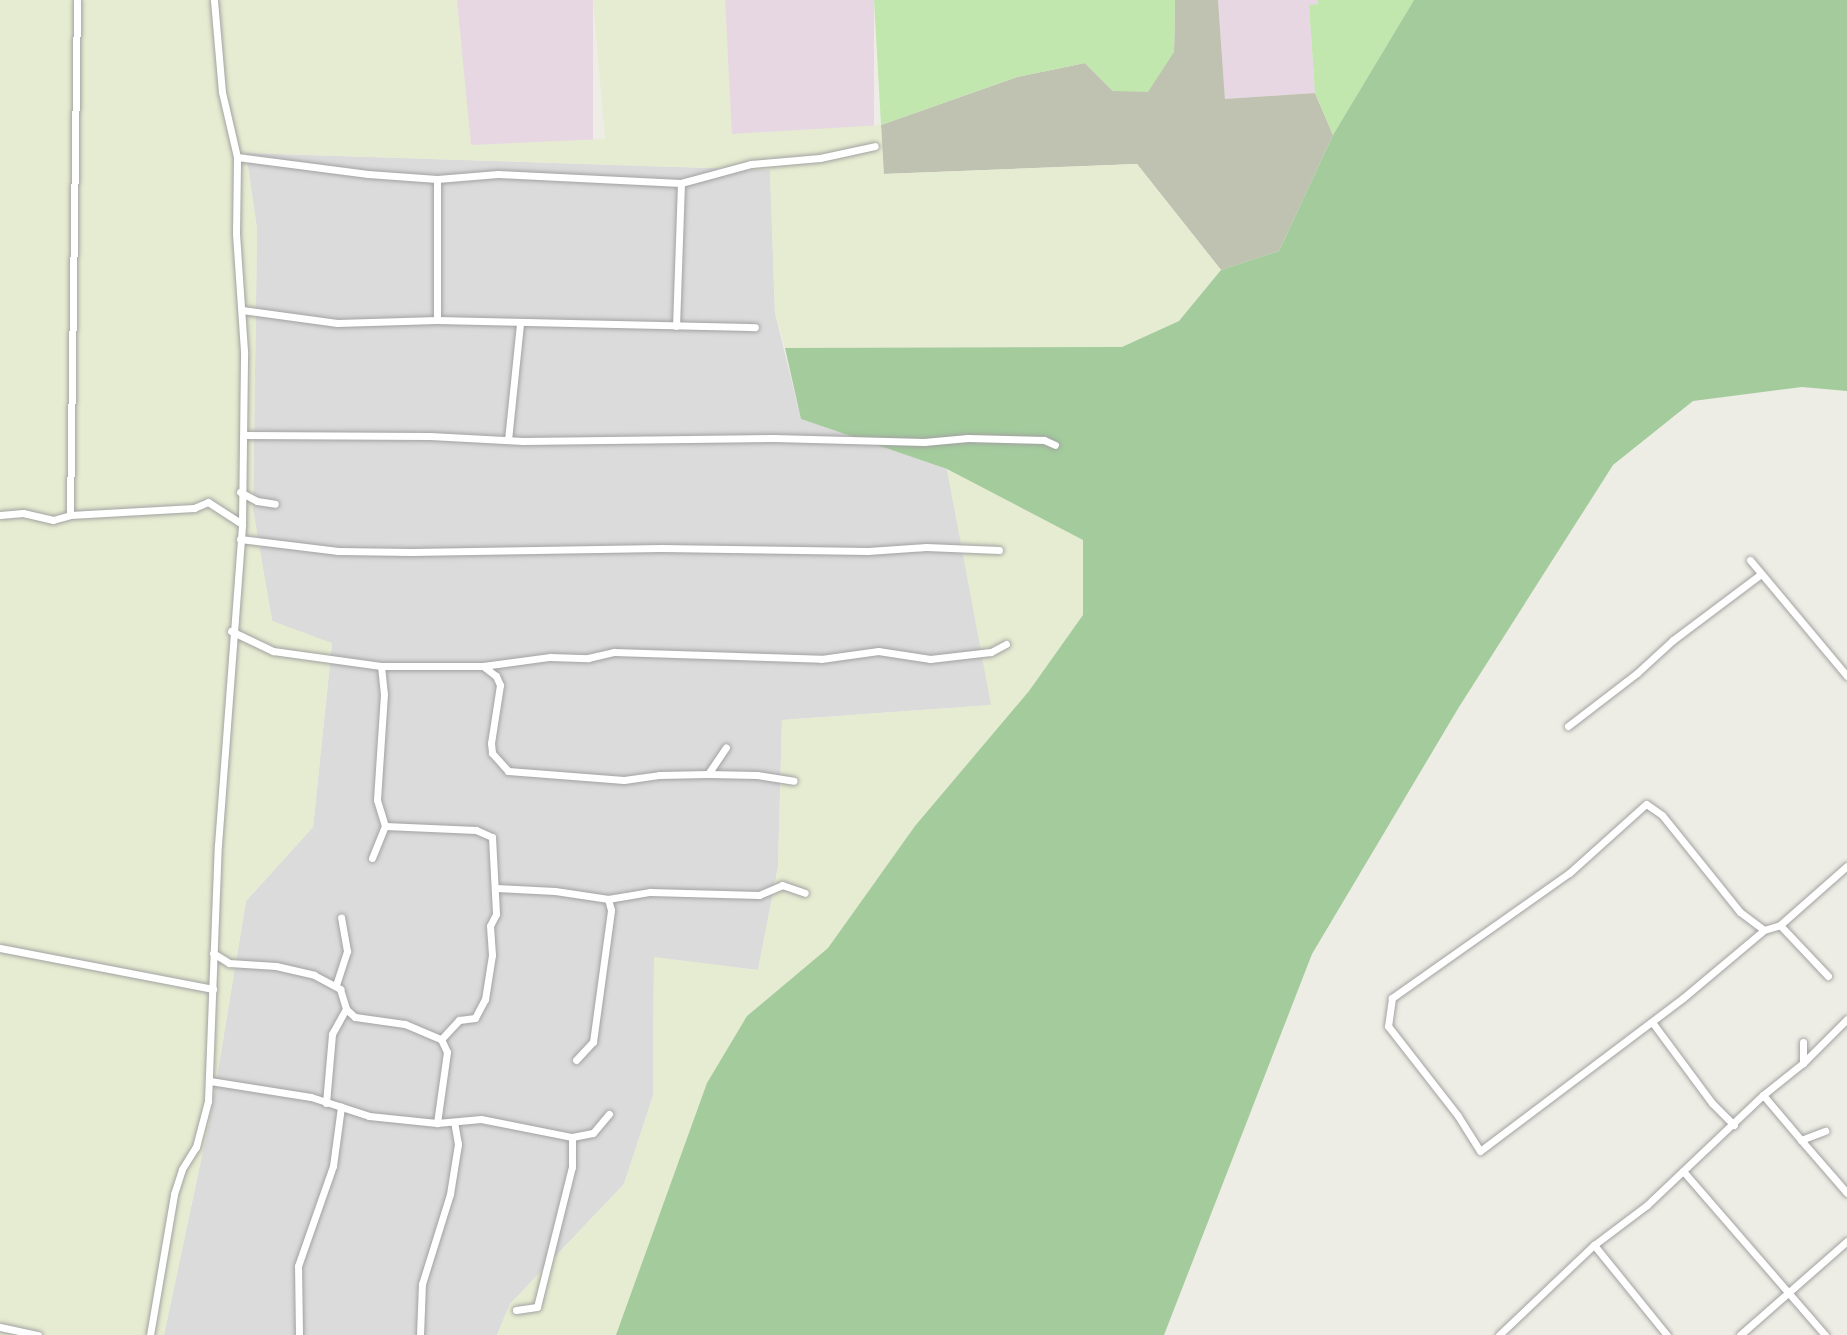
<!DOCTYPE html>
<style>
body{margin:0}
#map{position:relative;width:1847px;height:1335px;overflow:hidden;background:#eeede5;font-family:Quicksand,sans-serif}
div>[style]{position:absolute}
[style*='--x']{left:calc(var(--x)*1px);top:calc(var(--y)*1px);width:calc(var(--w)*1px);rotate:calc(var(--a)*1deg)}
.residential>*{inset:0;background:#dcdbdb}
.industrial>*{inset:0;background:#e7d7e2;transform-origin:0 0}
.construction>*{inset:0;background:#c0c2b1}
.farmland>*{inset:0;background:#e6ecd1}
.grass>*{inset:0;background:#c1e6ae}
.forest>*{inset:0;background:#a3cb9c}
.roads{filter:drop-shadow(0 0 2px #a2a2a2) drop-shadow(0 0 2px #a2a2a2)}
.street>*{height:7px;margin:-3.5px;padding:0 3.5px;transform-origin:3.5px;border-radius:3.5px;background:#fff}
span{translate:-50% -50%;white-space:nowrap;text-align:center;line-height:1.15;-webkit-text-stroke:7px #fff;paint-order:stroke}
</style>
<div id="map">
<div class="residential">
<i style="clip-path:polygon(246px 153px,770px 170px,775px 313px,801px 419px,947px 469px,992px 705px,782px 720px,778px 867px,758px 970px,654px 958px,653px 1096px,624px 1184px,510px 1304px,497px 1335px,164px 1335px,211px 1113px,246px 901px,313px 827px,332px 644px,272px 621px,253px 510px,257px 229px)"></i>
</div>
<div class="industrial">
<i style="left:457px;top:0;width:136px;height:146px"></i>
<i style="left:725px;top:0;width:149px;height:134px"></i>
<i style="clip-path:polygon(1218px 0,1318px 0,1318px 4px,1309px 6px,1315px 93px,1225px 99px)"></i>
</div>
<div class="construction">
<i style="clip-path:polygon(1175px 0,1218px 0,1225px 99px,1315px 93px,1333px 135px,1279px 251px,1221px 270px,1137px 164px,883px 174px,881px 125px,1017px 77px,1085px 63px,1113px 91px,1174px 52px)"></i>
</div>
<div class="farmland">
<i style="clip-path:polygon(0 0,457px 0,471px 145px,605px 139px,593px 0,725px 0,732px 134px,881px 125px,884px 174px,1137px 164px,1221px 270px,1179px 321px,1122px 347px,785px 348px,775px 313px,770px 170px,246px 153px,257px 229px,253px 510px,272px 621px,332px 643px,313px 827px,246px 901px,211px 1113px,164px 1335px,0 1335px)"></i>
<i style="clip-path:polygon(947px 469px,1083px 540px,1083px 615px,1029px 691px,915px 826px,828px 948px,747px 1016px,616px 1335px,497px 1335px,510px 1304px,624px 1184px,653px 1096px,654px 957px,758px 970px,778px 867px,782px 720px,991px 705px)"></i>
</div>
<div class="grass">
<i style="clip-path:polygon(1175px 0,1174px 52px,1148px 92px,1113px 91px,1085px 63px,1017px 77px,881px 125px,874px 0)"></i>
<i style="clip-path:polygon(1318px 0,1414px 0,1333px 135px,1315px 93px,1309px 5px,1318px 4px)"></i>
</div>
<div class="forest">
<i style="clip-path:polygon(1414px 0,1847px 0,1847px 391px,1802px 387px,1693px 401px,1613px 465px,1459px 707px,1312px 954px,1164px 1335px,616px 1335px,707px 1083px,747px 1016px,828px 948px,915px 826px,1029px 691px,1083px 615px,1083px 540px,947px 469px,801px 419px,785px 348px,1122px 347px,1179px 321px,1221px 270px,1279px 251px,1333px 135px)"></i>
</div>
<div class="roads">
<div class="street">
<i style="--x:237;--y:157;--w:132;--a:7.4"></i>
<i style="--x:368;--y:174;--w:69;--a:4.1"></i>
<i style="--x:437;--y:179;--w:61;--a:-4.7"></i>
<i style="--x:498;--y:174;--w:183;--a:2.8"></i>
<i style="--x:681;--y:183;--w:143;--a:92"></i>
<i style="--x:437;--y:179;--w:141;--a:90"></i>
<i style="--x:681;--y:183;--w:73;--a:-15.2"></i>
<i style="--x:751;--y:164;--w:69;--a:-5"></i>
<i style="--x:820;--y:158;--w:56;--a:-12.3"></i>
<i style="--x:242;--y:310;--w:96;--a:7.8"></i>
<i style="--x:337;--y:323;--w:100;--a:-1.7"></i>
<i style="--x:437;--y:320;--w:318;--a:1.3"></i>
<i style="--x:244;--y:435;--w:186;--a:0.3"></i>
<i style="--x:430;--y:436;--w:93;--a:3.1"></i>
<i style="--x:523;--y:441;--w:251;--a:-0.7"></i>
<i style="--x:774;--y:438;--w:150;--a:1.5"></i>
<i style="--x:924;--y:442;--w:44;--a:-5.2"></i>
<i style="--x:968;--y:438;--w:76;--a:1.5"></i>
<i style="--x:1044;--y:440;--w:12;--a:24"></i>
<i style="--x:508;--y:440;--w:117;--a:-84.1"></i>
<i style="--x:240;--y:492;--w:19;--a:28"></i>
<i style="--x:257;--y:501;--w:18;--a:9"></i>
<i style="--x:0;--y:515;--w:23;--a:-5"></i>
<i style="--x:23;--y:513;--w:31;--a:13"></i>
<i style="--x:53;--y:520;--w:18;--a:-16"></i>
<i style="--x:70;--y:515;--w:124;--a:-3.2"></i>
<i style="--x:194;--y:508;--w:15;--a:-23"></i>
<i style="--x:208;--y:502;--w:40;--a:32.9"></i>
<i style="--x:70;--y:515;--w:515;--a:-89.22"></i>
<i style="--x:240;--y:539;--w:99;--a:7"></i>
<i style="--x:338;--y:551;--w:73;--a:0.8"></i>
<i style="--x:411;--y:552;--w:250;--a:-0.9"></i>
<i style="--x:661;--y:548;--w:207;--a:0.8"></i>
<i style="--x:868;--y:551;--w:58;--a:-3.9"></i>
<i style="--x:926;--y:547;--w:73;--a:2.4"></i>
<i style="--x:1750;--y:560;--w:151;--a:50.1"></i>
<i style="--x:231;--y:631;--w:47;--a:25.5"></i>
<i style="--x:273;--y:651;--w:109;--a:7.9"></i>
<i style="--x:381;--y:666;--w:102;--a:0"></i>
<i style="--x:483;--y:666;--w:68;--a:-7.7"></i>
<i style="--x:550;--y:657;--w:38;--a:2"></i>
<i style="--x:588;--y:658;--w:27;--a:-13"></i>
<i style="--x:614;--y:652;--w:207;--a:1.9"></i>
<i style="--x:821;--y:659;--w:58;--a:-8"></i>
<i style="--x:878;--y:651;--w:53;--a:8.7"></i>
<i style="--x:930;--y:659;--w:61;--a:-6.5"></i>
<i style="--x:991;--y:652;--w:17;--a:-28"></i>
<i style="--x:381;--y:666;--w:28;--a:84"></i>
<i style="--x:384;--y:694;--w:106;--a:93.8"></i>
<i style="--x:377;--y:800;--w:27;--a:73"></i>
<i style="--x:483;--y:666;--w:16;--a:38"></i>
<i style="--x:496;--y:676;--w:10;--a:66"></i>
<i style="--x:500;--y:685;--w:59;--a:98.8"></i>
<i style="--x:491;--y:743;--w:10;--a:84"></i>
<i style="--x:492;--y:753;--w:24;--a:48"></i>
<i style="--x:508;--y:771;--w:116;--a:4.4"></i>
<i style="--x:624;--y:780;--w:35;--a:-8"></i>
<i style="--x:659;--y:775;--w:49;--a:-1.2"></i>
<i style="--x:708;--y:774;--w:49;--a:1.2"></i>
<i style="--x:757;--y:775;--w:37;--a:9"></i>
<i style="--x:1568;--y:726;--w:87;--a:-37.5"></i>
<i style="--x:1637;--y:673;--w:49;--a:-42.5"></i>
<i style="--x:1673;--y:640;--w:110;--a:-36.9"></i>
<i style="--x:708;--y:774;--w:32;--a:-56"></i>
<i style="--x:385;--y:826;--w:91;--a:2.5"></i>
<i style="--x:476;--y:830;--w:17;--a:24"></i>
<i style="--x:492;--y:837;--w:77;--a:87"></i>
<i style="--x:496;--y:914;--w:13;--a:117"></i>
<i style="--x:490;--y:926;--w:29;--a:86"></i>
<i style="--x:492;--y:955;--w:45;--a:99"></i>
<i style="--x:485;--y:999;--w:21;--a:118"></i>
<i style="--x:475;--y:1018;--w:16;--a:173"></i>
<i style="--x:459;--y:1020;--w:26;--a:133"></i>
<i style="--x:372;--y:858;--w:35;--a:-68"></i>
<i style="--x:496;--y:888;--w:59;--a:2.9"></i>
<i style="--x:555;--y:891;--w:54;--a:8.6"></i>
<i style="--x:608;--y:899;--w:43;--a:-9.5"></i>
<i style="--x:650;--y:892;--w:109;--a:1.6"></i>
<i style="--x:759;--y:895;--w:25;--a:-23"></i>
<i style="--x:782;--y:885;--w:24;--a:19"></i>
<i style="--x:1764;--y:930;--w:30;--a:-143"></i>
<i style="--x:1740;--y:912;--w:124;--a:-128.8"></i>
<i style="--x:1662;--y:815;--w:19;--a:-145"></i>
<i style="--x:1646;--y:804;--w:103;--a:138.1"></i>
<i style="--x:1569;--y:873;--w:217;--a:144.8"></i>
<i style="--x:1392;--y:998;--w:28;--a:98"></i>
<i style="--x:1388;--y:1026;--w:114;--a:52.1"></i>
<i style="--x:1458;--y:1116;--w:41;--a:57.8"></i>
<i style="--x:1480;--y:1151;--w:254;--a:-37"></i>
<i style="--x:1683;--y:998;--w:106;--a:-40"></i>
<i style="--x:1764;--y:930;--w:17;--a:-17"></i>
<i style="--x:0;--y:948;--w:217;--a:10.9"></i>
<i style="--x:213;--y:953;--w:19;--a:32"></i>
<i style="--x:229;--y:963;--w:47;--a:3.7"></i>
<i style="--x:276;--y:966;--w:39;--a:13"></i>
<i style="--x:314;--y:975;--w:30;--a:28"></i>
<i style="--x:340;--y:989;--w:21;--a:73"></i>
<i style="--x:346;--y:1009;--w:12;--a:42"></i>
<i style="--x:355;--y:1017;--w:50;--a:8"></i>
<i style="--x:405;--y:1024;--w:39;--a:23"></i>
<i style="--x:441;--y:1039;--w:14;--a:65"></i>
<i style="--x:447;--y:1052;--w:72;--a:98"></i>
<i style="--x:1828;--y:976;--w:70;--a:-133.3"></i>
<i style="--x:1780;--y:925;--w:89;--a:-41.4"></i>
<i style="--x:336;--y:985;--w:36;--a:-72"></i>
<i style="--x:347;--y:951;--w:34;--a:-100"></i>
<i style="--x:1652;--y:1022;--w:101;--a:53.5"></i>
<i style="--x:1712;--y:1103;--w:31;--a:45"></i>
<i style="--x:1803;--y:1042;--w:21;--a:90"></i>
<i style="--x:576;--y:1060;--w:25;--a:-47"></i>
<i style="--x:593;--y:1042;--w:133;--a:-82.2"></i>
<i style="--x:611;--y:910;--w:11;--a:-105"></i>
<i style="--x:210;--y:1081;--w:102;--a:9"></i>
<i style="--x:311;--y:1097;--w:61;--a:18.1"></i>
<i style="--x:369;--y:1116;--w:68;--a:5.9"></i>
<i style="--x:437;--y:1123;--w:44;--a:-5.2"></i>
<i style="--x:481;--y:1119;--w:93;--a:11.2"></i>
<i style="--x:572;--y:1137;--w:21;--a:-11"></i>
<i style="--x:593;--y:1133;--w:25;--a:-50"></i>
<i style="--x:1763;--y:1095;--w:59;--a:49.8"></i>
<i style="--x:1801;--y:1140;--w:26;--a:-21"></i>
<i style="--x:326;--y:1103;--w:69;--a:-85"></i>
<i style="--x:332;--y:1034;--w:29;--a:-61"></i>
<i style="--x:1801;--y:1140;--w:70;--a:49"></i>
<i style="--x:1683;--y:1171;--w:217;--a:49.1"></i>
<i style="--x:1594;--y:1245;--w:116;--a:51"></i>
<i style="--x:516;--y:1310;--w:21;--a:-8"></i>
<i style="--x:537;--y:1307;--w:144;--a:-76"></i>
<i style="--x:572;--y:1167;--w:30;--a:-90"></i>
<i style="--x:0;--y:1327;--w:39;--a:12"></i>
<i style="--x:150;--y:1335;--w:143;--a:-80.3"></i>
<i style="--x:174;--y:1194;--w:26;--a:-72"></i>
<i style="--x:182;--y:1169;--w:26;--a:-58"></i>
<i style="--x:196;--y:1147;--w:48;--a:-75.4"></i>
<i style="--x:208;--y:1101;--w:256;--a:-87.8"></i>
<i style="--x:218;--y:845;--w:322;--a:-85.7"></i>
<i style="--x:242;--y:524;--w:173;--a:-89.3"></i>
<i style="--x:244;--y:351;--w:118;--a:-93.9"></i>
<i style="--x:236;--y:233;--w:76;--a:-89.2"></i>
<i style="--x:237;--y:157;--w:67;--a:-103"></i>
<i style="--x:222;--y:92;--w:92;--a:-95"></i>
<i style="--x:299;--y:1335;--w:69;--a:-90.8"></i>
<i style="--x:298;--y:1266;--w:106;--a:-70.7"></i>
<i style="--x:333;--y:1166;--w:60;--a:-82.3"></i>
<i style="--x:420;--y:1335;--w:51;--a:-87.8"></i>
<i style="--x:422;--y:1284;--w:94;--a:-72.7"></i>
<i style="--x:450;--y:1194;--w:51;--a:-80.9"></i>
<i style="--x:458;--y:1144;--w:22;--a:-100"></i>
<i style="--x:1499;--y:1335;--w:131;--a:-43.5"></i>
<i style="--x:1594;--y:1245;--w:66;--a:-37"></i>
<i style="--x:1647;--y:1205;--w:160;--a:-43.5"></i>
<i style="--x:1763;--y:1095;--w:51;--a:-38.7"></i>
<i style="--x:1803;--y:1063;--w:62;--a:-45"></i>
<i style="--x:1740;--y:1335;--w:142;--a:-41.3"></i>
</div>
</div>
</div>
